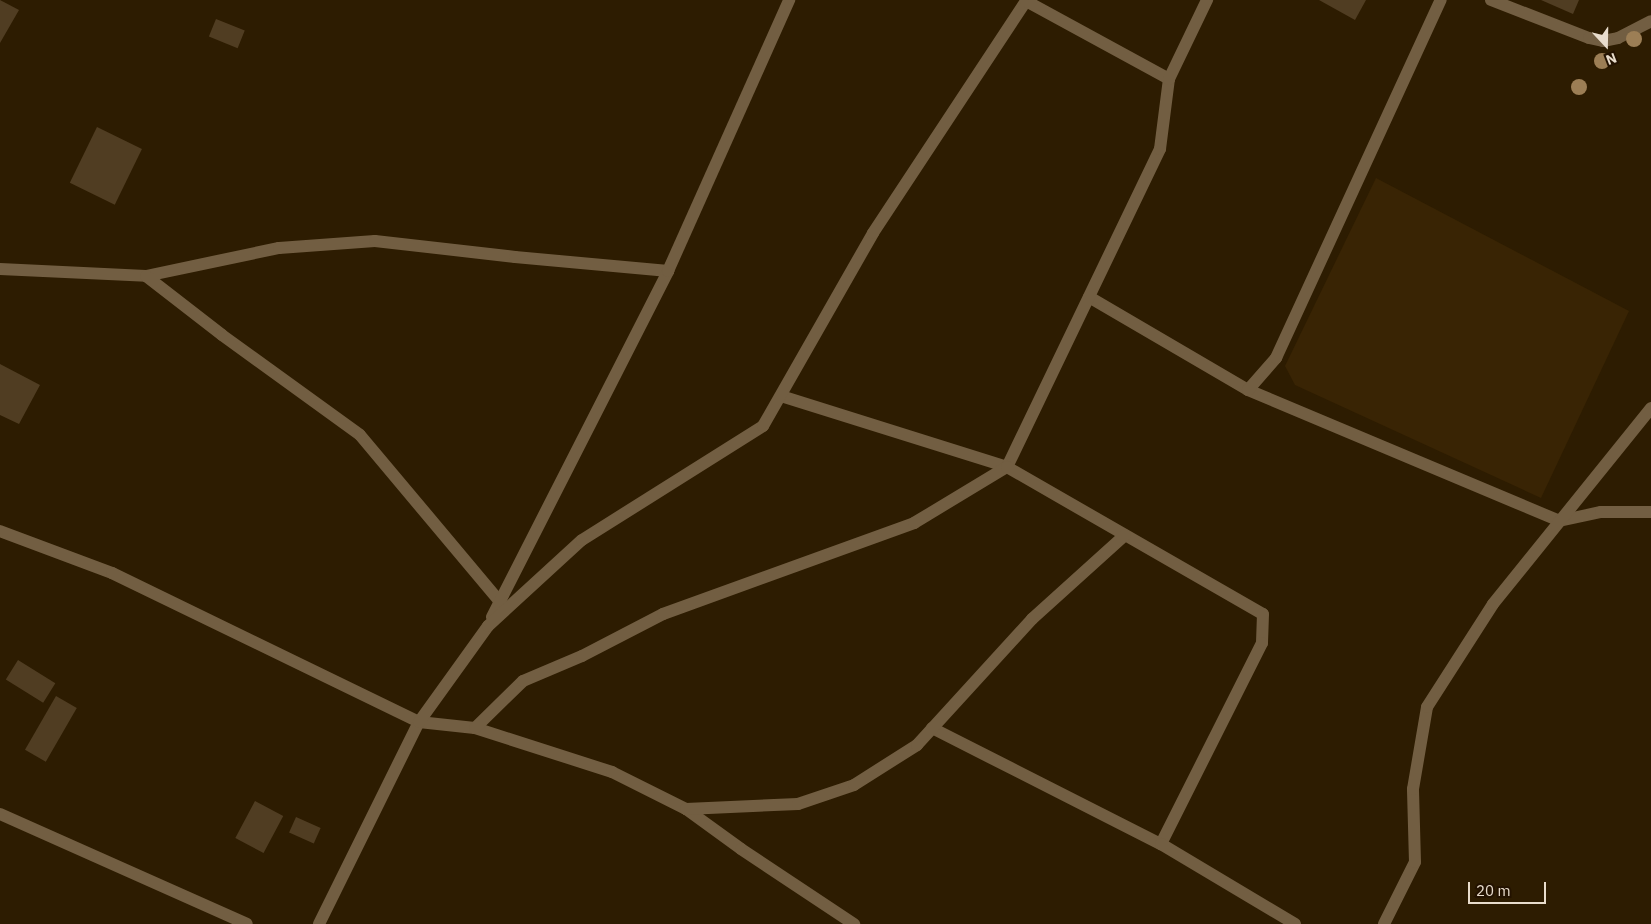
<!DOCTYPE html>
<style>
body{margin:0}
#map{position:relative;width:1651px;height:924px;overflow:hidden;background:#2d1c01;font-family:"IBM Plex Sans",sans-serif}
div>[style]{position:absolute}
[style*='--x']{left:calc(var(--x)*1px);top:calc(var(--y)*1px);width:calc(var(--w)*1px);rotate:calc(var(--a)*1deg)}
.built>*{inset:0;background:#392404}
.building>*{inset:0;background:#503d22;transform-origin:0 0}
.street>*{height:12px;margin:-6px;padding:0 6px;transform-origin:6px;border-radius:6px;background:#725e42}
.trees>*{width:16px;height:16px;margin:-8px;border-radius:50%;background:#9c7e55}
span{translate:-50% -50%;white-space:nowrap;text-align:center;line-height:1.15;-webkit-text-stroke:5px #231200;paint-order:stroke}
.north{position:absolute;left:1581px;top:20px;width:50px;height:50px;-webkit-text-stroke:4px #231200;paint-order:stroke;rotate:159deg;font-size:14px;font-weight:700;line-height:20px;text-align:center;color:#e8dccc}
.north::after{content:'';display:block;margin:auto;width:18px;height:22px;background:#e8dccc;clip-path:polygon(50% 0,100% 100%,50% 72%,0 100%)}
.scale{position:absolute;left:1468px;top:882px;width:78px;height:22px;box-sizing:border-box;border:2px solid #e8dccc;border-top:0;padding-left:6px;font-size:15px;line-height:18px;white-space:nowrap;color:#e8dccc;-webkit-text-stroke:4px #231200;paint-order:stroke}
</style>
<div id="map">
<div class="built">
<i style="clip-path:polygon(1376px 178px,1629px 311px,1541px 498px,1295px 385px,1285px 366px)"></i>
</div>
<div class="building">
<i style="clip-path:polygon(0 0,19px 10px,0 43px)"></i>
<i style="clip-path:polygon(1319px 0,1366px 0,1355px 20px)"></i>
<i style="clip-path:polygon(1541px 0,1579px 0,1573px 14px)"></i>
<i style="left:216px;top:19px;width:31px;height:19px;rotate:22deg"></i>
<i style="left:97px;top:127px;width:50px;height:62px;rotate:26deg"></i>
<i style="clip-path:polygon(0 364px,40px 385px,19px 424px,0 415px)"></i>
<i style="left:18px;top:660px;width:44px;height:23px;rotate:32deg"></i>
<i style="left:56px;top:696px;width:24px;height:62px;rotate:30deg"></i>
<i style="left:255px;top:801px;width:32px;height:42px;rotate:28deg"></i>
<i style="left:296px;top:817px;width:27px;height:17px;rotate:24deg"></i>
</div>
<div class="street">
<i style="--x:1491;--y:0;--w:105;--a:21.2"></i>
<i style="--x:1589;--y:38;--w:14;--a:12"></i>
<i style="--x:1603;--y:41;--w:15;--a:-11"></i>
<i style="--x:1618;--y:38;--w:37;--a:-27"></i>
<i style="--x:0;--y:269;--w:146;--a:2.7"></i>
<i style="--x:146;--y:276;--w:136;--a:-11.9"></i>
<i style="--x:279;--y:248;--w:96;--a:-4.2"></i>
<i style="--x:375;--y:241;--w:141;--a:6.5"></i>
<i style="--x:515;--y:257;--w:154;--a:5.2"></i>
<i style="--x:146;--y:276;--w:96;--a:37.8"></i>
<i style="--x:222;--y:335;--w:170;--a:35.9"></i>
<i style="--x:360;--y:435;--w:218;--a:50"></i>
<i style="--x:1089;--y:297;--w:184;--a:30.3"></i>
<i style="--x:1248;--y:390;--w:337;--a:22.8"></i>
<i style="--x:1559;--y:521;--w:43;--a:-12.1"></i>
<i style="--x:1601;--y:512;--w:50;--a:0"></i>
<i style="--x:1248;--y:390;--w:43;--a:-48.8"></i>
<i style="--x:1276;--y:358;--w:394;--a:-65.3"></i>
<i style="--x:781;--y:396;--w:237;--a:17.4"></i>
<i style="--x:1007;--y:467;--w:353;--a:-64.3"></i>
<i style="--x:1160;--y:149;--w:71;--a:-82.7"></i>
<i style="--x:0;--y:531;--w:120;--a:20.6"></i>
<i style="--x:112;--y:573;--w:341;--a:25.9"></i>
<i style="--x:419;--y:722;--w:56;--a:6.1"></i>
<i style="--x:475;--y:728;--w:144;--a:17.8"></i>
<i style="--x:612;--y:772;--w:83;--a:26.6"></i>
<i style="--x:686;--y:809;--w:68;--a:36"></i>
<i style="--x:741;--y:849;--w:136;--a:33.6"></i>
<i style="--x:492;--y:617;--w:388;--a:-63"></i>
<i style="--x:668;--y:271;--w:297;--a:-65.9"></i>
<i style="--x:475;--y:728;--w:67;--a:-44.4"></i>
<i style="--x:523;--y:681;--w:64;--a:-23"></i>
<i style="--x:582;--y:656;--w:91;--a:-27.4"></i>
<i style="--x:663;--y:614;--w:267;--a:-19.9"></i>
<i style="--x:914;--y:523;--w:109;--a:-31.1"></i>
<i style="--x:1007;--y:467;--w:295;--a:29.9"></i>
<i style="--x:1263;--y:614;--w:29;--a:92"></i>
<i style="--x:1262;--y:643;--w:225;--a:116.7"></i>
<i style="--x:932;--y:728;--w:257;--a:26.9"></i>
<i style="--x:1161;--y:844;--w:156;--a:30.8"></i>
<i style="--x:686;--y:809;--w:112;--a:-2.6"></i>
<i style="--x:798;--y:804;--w:59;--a:-18.7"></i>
<i style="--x:854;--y:785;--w:75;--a:-32.4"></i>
<i style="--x:917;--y:745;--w:171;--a:-47.6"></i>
<i style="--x:1032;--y:619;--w:125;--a:-42.1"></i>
<i style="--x:0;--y:814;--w:270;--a:24"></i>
<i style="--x:319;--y:924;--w:225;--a:-63.7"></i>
<i style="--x:419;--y:722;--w:118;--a:-54.3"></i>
<i style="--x:488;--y:626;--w:127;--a:-42.5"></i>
<i style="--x:582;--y:540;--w:214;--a:-32.2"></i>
<i style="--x:763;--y:426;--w:222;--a:-60.3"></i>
<i style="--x:873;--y:233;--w:278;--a:-56.6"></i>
<i style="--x:1026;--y:1;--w:163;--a:28.6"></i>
<i style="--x:1169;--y:79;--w:88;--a:-64.3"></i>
<i style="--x:1384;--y:924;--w:69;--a:-63.4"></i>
<i style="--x:1415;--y:862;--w:73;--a:-91.6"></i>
<i style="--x:1413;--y:789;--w:83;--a:-80.3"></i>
<i style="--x:1427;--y:707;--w:122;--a:-57.3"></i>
<i style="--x:1493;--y:604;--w:252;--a:-51.1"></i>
</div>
<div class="trees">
<i style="left:1634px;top:39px"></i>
<i style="left:1602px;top:61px"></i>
<i style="left:1579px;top:87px"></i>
</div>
<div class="north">N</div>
<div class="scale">20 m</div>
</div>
